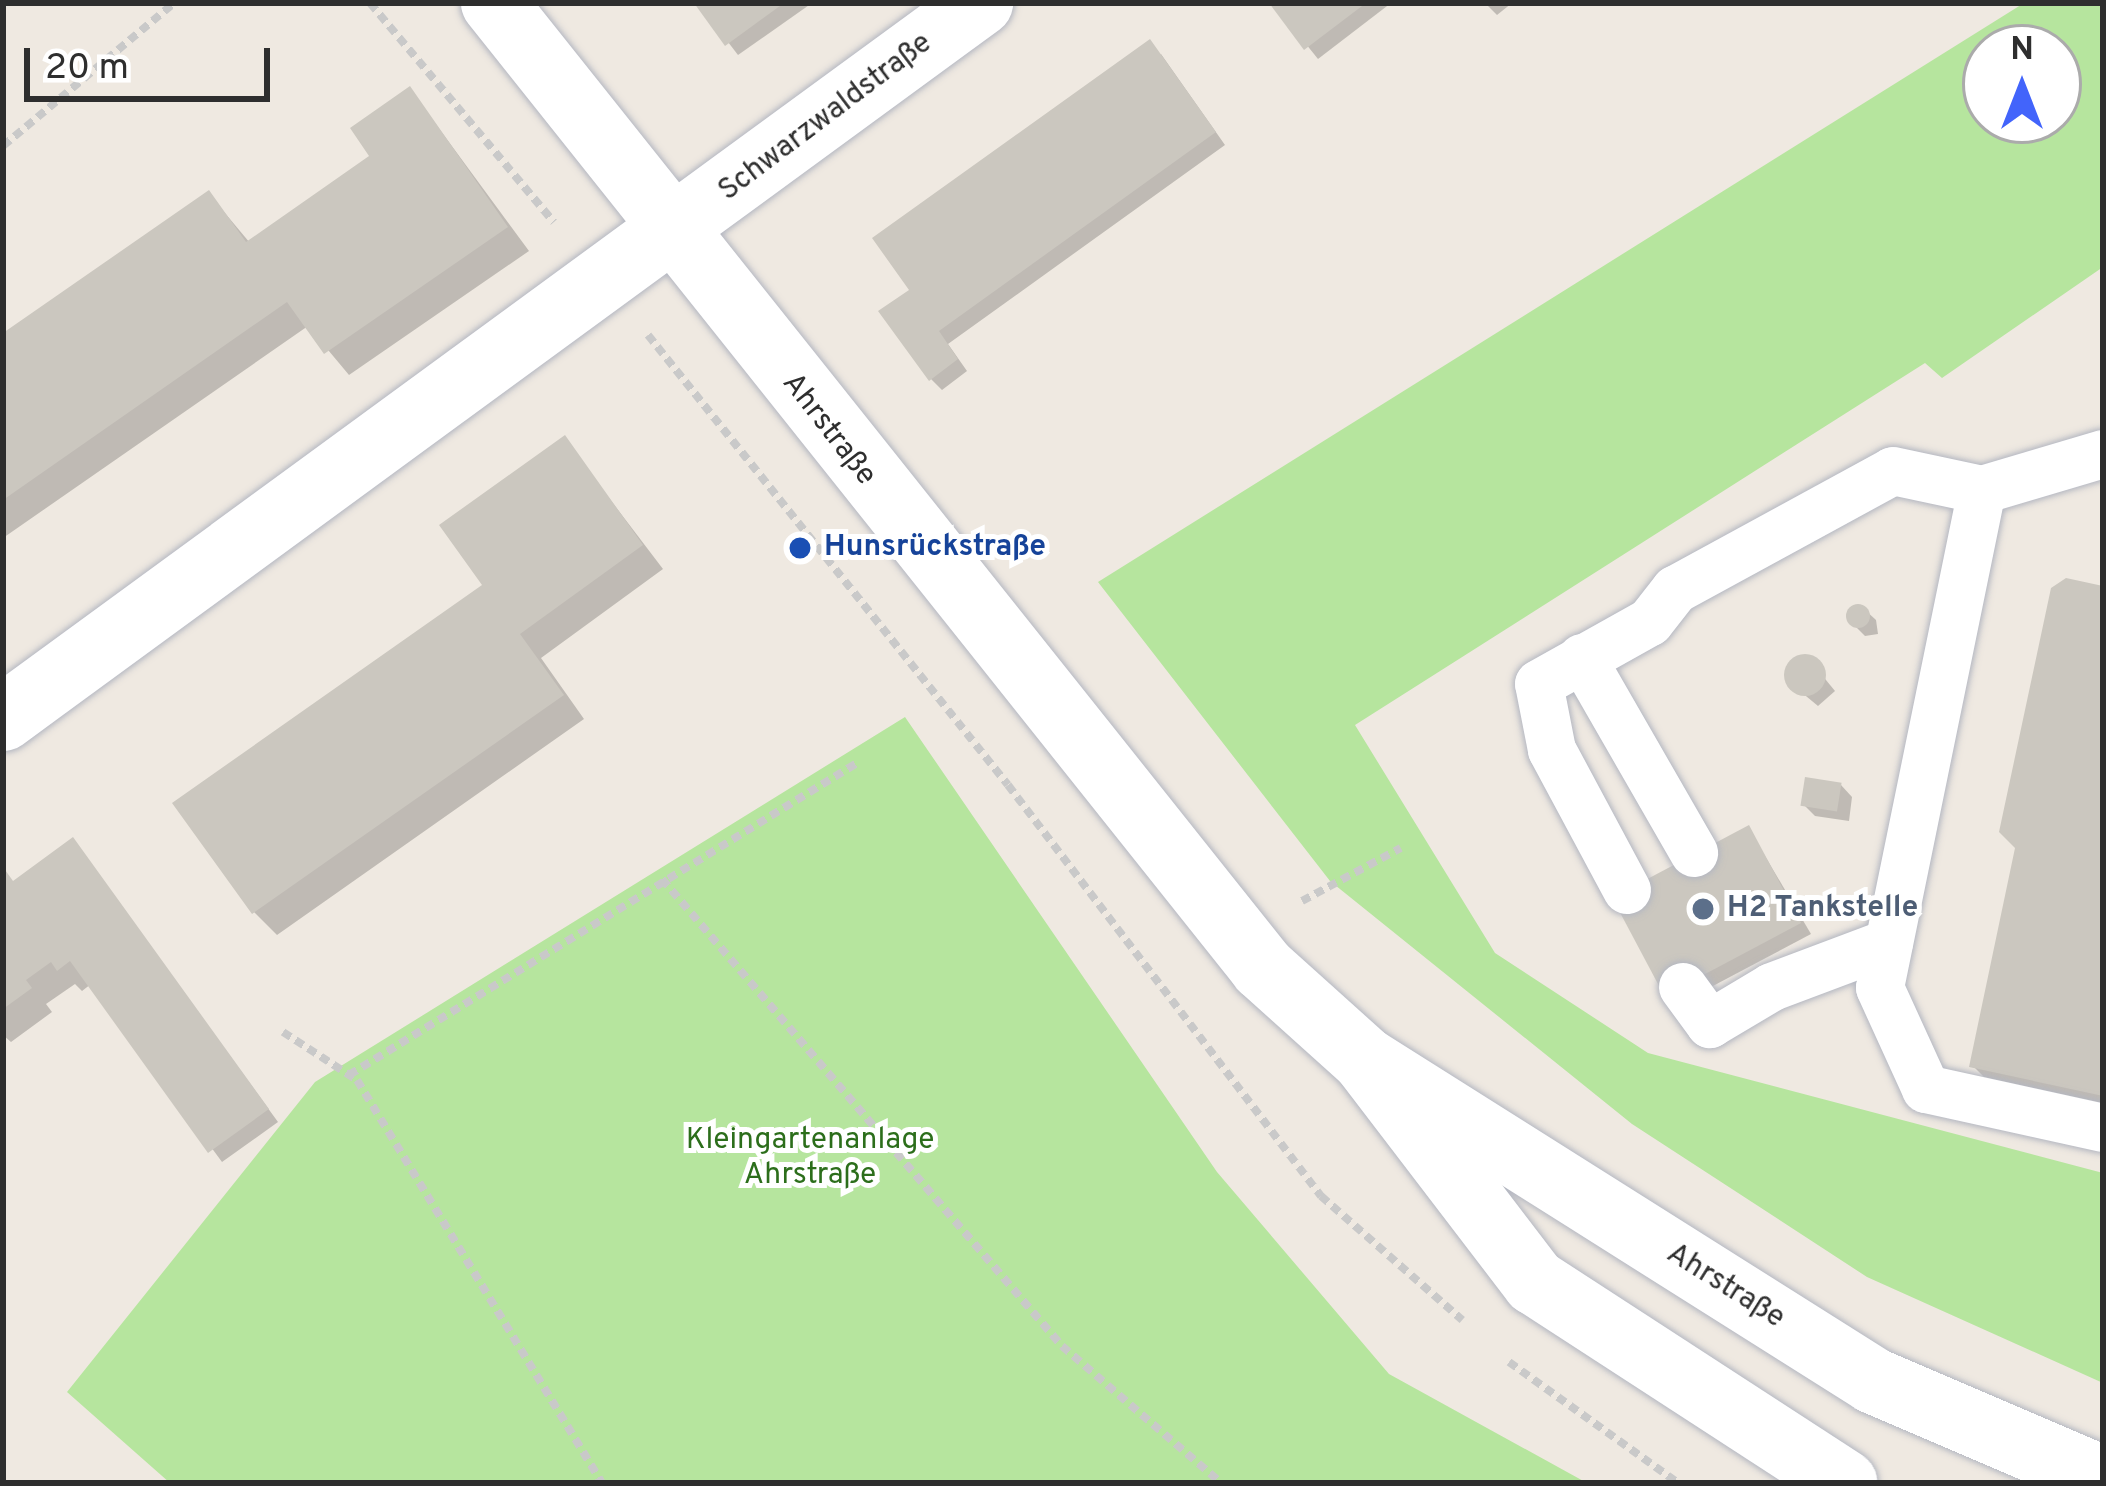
<!DOCTYPE html>
<meta charset="utf-8">
<style>
body{margin:0}
#map{position:relative;width:2106px;height:1486px;overflow:hidden;background:#efe9e1;font-family:Overpass,sans-serif}
div>[style]{position:absolute}
[style*='--x']{left:calc(var(--x)*1px);top:calc(var(--y)*1px);width:calc(var(--w)*1px);rotate:calc(var(--a)*1deg)}
.green>*{inset:0;background:#b6e59e}
.shadow>*{inset:0;background:#0003}
.building>*{inset:0;background:#cbc7bf;transform-origin:0 0}
.round{border-radius:50%}
.path>*{height:8px;margin-top:-4px;transform-origin:0;background:repeating-linear-gradient(90deg,#c9c9c9 0 9px,transparent 0 15px)}
.roads{filter:drop-shadow(0 0 3px #b4b7c1) drop-shadow(0 0 3px #b4b7c1)}
.service>*{height:48px;margin:-24px;padding:0 24px;transform-origin:24px;border-radius:24px;background:#fff}
.minor>*{height:66px;margin:-33px;padding:0 33px;transform-origin:33px;border-radius:33px;background:#fff}
.tertiary>*{height:66px;margin:-33px;padding:0 33px;transform-origin:33px;border-radius:33px;background:#fff}
.secondary>*{height:66px;margin:-33px;padding:0 33px;transform-origin:33px;border-radius:33px;background:#fff}
.dots>*{width:33px;height:33px;translate:-50% -50%;box-sizing:border-box;border:6px solid #fff;border-radius:50%}
span{translate:-50% -50%;white-space:nowrap;text-align:center;line-height:1.15;-webkit-text-stroke:10px #fff;paint-order:stroke}
.street-label{font-size:30px;color:#2e2e2e}
.transit-label{font-size:30px;color:#164399;font-weight:700}
.left{translate:0 -50%;text-align:left}
.service-label{font-size:30px;color:#4e5e75;font-weight:700}
.park-label{font-size:30px;color:#2c6e1b}
.frame{position:absolute;inset:0;border:6px solid #2e2e2e;pointer-events:none}
.north{position:absolute;left:1962px;top:24px;width:120px;height:120px;box-sizing:border-box;background:#fff;border:3px solid #ababab;border-radius:50%;rotate:0deg;font-size:33px;font-weight:700;line-height:48px;text-align:center;color:#2e2e2e}
.north::after{content:'';display:block;margin:auto;width:42px;height:54px;background:#4264fb;clip-path:polygon(50% 0,100% 100%,50% 72%,0 100%)}
.scale{position:absolute;left:24px;top:48px;width:246px;height:54px;box-sizing:border-box;border:6px solid #2e2e2e;border-top:0;padding-left:15px;font-size:36px;line-height:42px;white-space:nowrap;color:#2e2e2e;-webkit-text-stroke:9px #fff;paint-order:stroke}
</style>
<div id="map">
<div class="green">
<i style="clip-path:polygon(evenodd,2024px 3px,2103px 3px,2103px 267px,1942px 378px,1925px 363px,1355px 725px,1495px 953px,1648px 1053px,2103px 1173px,2103px 1383px,1867px 1277px,1632px 1124px,1330px 881px,1098px 582px,2024px 3px,1986px 48px,2058px 48px,2058px 120px,1986px 120px,1986px 48px)"></i>
<i style="clip-path:polygon(905px 717px,1217px 1172px,1389px 1374px,1587px 1483px,170px 1483px,67px 1392px,315px 1082px)"></i>
</div>
<div class="shadow">
<i style="clip-path:polygon(698px 3px,812px 3px,738px 55px)"></i>
<i style="clip-path:polygon(1273px 3px,1391px 3px,1318px 59px)"></i>
<i style="clip-path:polygon(1485px 3px,1512px 3px,1497px 15px)"></i>
<i style="clip-path:polygon(1161px 54px,1225px 145px,948px 344px,967px 371px,942px 390px,931px 379px,913px 291px)"></i>
<i style="clip-path:polygon(410px 89px,529px 251px,349px 375px,308px 326px,3px 538px,3px 336px,209px 194px,250px 243px,373px 156px)"></i>
<i style="clip-path:polygon(564px 439px,663px 569px,541px 658px,584px 719px,277px 935px,254px 912px,486px 586px)"></i>
<i style="clip-path:polygon(2103px 589px,2103px 1103px,1984px 1077px,1973px 1066px,2019px 847px)"></i>
<i style="clip-path:polygon(1864px 609px,1876px 620px,1878px 634px,1865px 636px,1854px 625px,1851px 612px)"></i>
<i style="clip-path:polygon(1808px 658px,1835px 691px,1818px 706px,1789px 682px,1796px 659px)"></i>
<i style="clip-path:polygon(1841px 785px,1852px 797px,1849px 821px,1815px 816px,1804px 805px)"></i>
<i style="clip-path:polygon(1749px 829px,1811px 934px,1677px 1005px)"></i>
<i style="clip-path:polygon(73px 841px,278px 1122px,222px 1162px,91px 984px,82px 991px,75px 984px,46px 1004px,52px 1012px,11px 1042px,3px 1035px,3px 871px,15px 884px)"></i>
</div>
<div class="building">
<i style="clip-path:polygon(694px 3px,784px 3px,725px 46px)"></i>
<i style="clip-path:polygon(1269px 3px,1366px 3px,1304px 50px)"></i>
<i style="clip-path:polygon(1150px 39px,1216px 132px,939px 331px,958px 359px,929px 381px,878px 311px,909px 290px,872px 238px)"></i>
<i style="clip-path:polygon(410px 86px,508px 227px,324px 354px,287px 302px,3px 500px,3px 333px,209px 190px,246px 242px,369px 156px,350px 128px)"></i>
<i style="clip-path:polygon(565px 435px,643px 545px,520px 634px,564px 695px,252px 914px,172px 803px,482px 585px,439px 525px)"></i>
<i style="clip-path:polygon(2066px 578px,2103px 586px,2103px 1096px,1969px 1067px,2015px 848px,1999px 832px,2051px 588px)"></i>
<i class="round" style="left:1846px;top:604px;width:24px;height:24px"></i>
<i class="round" style="left:1784px;top:654px;width:42px;height:42px"></i>
<i style="left:1805px;top:777px;width:37px;height:29px;rotate:9deg"></i>
<i style="left:1749px;top:825px;width:111px;height:155px;rotate:62deg"></i>
<i style="clip-path:polygon(73px 837px,269px 1109px,208px 1153px,70px 961px,57px 971px,51px 962px,26px 980px,32px 988px,3px 1009px,3px 867px,13px 881px)"></i>
</div>
<div class="path">
<i style="--x:370;--y:3;--w:286;--a:50"></i>
<i style="--x:3;--y:146;--w:223;--a:-39.9"></i>
<i style="--x:648;--y:335;--w:576;--a:51.34"></i>
<i style="--x:1008;--y:785;--w:517;--a:52.71"></i>
<i style="--x:1321;--y:1196;--w:188;--a:41.3"></i>
<i style="--x:662;--y:879;--w:615;--a:49.42"></i>
<i style="--x:1062;--y:1346;--w:210;--a:40.7"></i>
<i style="--x:1302;--y:901;--w:112;--a:-28.2"></i>
<i style="--x:283;--y:1032;--w:88;--a:33"></i>
<i style="--x:357;--y:1080;--w:472;--a:58.7"></i>
<i style="--x:349;--y:1075;--w:596;--a:-31.56"></i>
<i style="--x:1509;--y:1362;--w:208;--a:35.6"></i>
</div>
<div class="roads">
<div class="service">
<i style="--x:2103;--y:454;--w:126;--a:163.4"></i>
<i style="--x:1982;--y:490;--w:508;--a:101.58"></i>
<i style="--x:1880;--y:988;--w:111;--a:65.5"></i>
<i style="--x:1926;--y:1089;--w:181;--a:12.4"></i>
<i style="--x:1582;--y:658;--w:225;--a:60.1"></i>
<i style="--x:1627;--y:890;--w:159;--a:-118.2"></i>
<i style="--x:1552;--y:750;--w:67;--a:-101.1"></i>
<i style="--x:1539;--y:684;--w:127;--a:-29.2"></i>
<i style="--x:1650;--y:622;--w:41;--a:-52"></i>
<i style="--x:1675;--y:590;--w:248;--a:-28.6"></i>
<i style="--x:1893;--y:471;--w:91;--a:12.1"></i>
<i style="--x:1683;--y:987;--w:46;--a:53.9"></i>
<i style="--x:1710;--y:1024;--w:72;--a:-30.8"></i>
<i style="--x:1772;--y:987;--w:125;--a:-20.6"></i>
</div>
<div class="minor">
<i style="--x:3;--y:718;--w:1211;--a:-36.2"></i>
</div>
<div class="tertiary">
<i style="--x:494;--y:3;--w:1234;--a:51.45"></i>
<i style="--x:1263;--y:968;--w:137;--a:42"></i>
<i style="--x:1365;--y:1060;--w:602;--a:32.24"></i>
<i style="--x:1874;--y:1381;--w:249;--a:23.2"></i>
</div>
<div class="secondary">
<i style="--x:1365;--y:1060;--w:280;--a:52.6"></i>
<i style="--x:1535;--y:1282;--w:369;--a:33"></i>
</div>
</div>
<div class="dots">
<i style="left:800px;top:548px;background:#1a4fb4"></i>
<i style="left:1703px;top:909px;background:#5c6f8a"></i>
</div>
<div class="street-label">
<span style="left:826px;top:118px;rotate:-37deg">Schwarzwaldstraße</span>
<span style="left:828px;top:430px;rotate:52deg">Ahrstraße</span>
<span style="left:1725px;top:1287px;rotate:32deg">Ahrstraße</span>
</div>
<div class="transit-label">
<span class="left" style="left:824px;top:548px">Hunsrückstraße</span>
</div>
<div class="service-label">
<span class="left" style="left:1727px;top:909px">H2 Tankstelle</span>
</div>
<div class="park-label">
<span style="left:810px;top:1158px">Kleingartenanlage<br>Ahrstraße</span>
</div>
<div class="frame"></div>
<div class="north">N</div>
<div class="scale">20 m</div>
</div>
